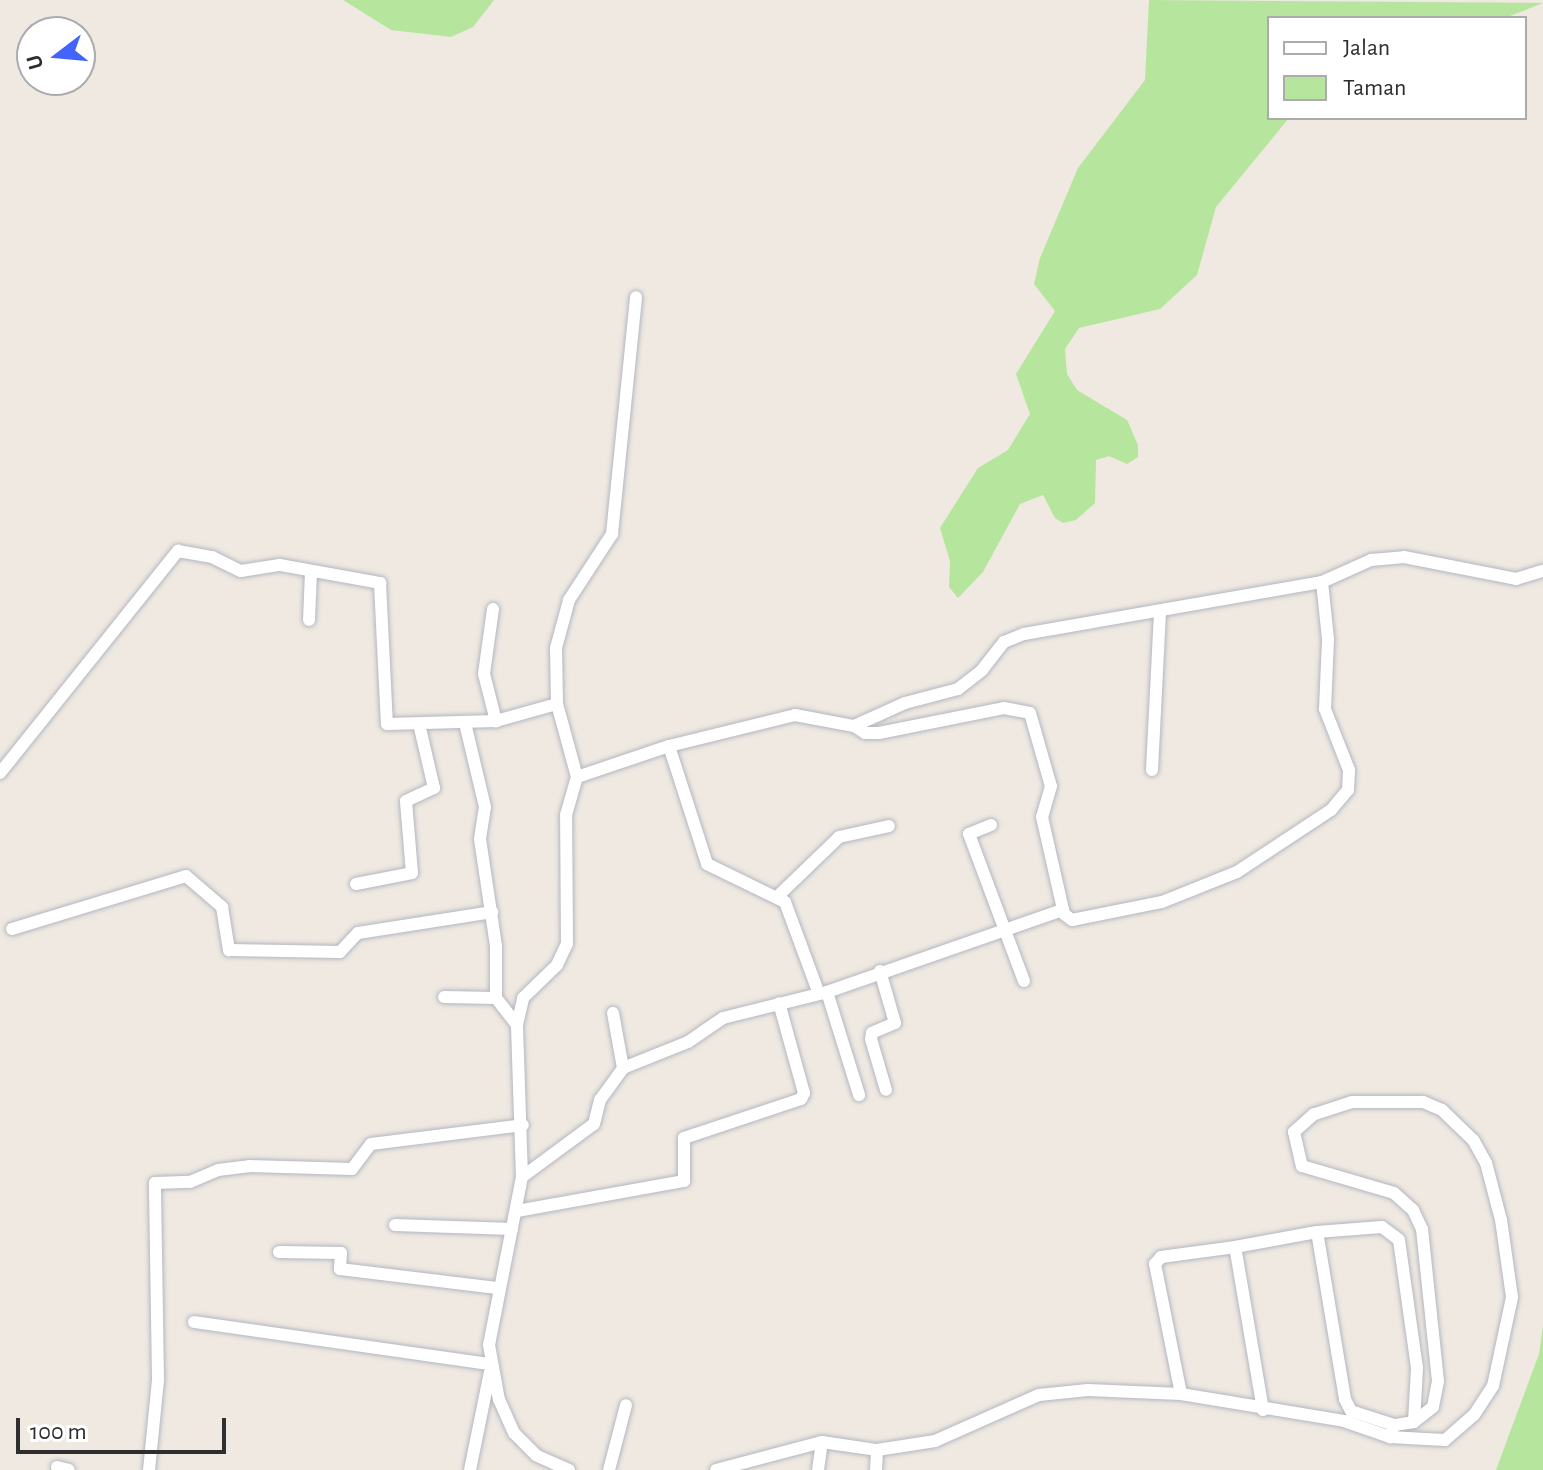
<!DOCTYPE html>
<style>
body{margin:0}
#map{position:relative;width:1543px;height:1470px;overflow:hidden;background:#efe9e1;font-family:"Alegreya Sans",sans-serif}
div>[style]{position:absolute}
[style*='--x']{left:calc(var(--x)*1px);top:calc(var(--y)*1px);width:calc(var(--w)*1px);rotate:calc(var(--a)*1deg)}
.green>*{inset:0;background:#b6e59e}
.roads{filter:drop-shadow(0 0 2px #b4b7c1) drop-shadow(0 0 2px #b4b7c1)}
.street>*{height:12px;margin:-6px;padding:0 6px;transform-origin:6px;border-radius:6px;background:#fff}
span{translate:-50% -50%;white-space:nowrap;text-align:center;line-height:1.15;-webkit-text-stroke:8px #fff;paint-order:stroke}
.legend{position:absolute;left:1267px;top:16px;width:260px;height:104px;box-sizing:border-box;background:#fff;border:2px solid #ababab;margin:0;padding:10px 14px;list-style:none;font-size:24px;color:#2e2e2e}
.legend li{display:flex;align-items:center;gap:16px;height:40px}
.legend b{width:40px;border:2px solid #ababab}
.north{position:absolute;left:16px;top:16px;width:80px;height:80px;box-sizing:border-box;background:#fff;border:2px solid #ababab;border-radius:50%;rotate:254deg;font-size:22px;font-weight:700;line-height:32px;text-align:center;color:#2e2e2e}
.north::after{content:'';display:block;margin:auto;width:28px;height:36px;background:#4264fb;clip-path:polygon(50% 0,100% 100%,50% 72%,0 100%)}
.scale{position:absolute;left:16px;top:1418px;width:210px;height:36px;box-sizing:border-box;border:4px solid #2e2e2e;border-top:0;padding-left:10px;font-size:24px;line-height:28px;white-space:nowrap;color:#2e2e2e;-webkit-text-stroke:6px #fff;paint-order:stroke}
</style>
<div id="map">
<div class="green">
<i style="clip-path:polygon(343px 0,494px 0,473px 27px,451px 37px,391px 30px)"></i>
<i style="clip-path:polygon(1149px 0,1543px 3px,1505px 18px,1269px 18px,1269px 118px,1289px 118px,1216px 207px,1197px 275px,1160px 309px,1079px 328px,1065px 349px,1067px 374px,1077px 390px,1127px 420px,1138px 445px,1138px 457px,1127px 464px,1109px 456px,1096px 460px,1095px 503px,1076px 520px,1063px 523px,1055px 518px,1043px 495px,1020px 504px,983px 572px,958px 598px,949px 587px,950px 561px,940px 528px,978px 468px,1008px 450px,1030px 414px,1016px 374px,1055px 311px,1034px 284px,1040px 258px,1078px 168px,1145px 80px)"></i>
<i style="clip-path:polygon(1543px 1326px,1543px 1470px,1496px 1470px,1539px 1354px)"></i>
</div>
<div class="roads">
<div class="street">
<i style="--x:493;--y:609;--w:66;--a:97.9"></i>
<i style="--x:484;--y:674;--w:49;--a:75.7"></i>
<i style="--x:309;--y:620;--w:47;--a:-87.6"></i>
<i style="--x:465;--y:723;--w:86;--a:76.6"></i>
<i style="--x:485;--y:807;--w:32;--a:99"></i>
<i style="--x:480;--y:839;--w:108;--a:81.5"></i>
<i style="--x:496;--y:946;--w:52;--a:90"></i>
<i style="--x:854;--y:726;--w:13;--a:32"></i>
<i style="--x:865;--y:733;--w:14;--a:0"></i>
<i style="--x:879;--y:733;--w:127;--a:-11.3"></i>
<i style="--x:1004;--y:708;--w:26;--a:11"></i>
<i style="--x:1030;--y:713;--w:76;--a:74"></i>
<i style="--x:1051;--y:786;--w:32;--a:106"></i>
<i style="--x:1042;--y:817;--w:99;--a:77.2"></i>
<i style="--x:1064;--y:914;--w:10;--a:37"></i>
<i style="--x:1072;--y:920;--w:92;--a:-11.3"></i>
<i style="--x:1162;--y:902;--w:81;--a:-21.8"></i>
<i style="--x:1237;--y:872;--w:113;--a:-33.4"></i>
<i style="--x:1331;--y:810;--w:26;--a:-50"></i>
<i style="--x:1348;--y:790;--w:20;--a:-87"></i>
<i style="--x:1349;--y:770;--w:66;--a:-111.5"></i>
<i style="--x:1325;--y:709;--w:70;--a:-87.5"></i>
<i style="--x:1328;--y:639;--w:57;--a:-96"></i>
<i style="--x:669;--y:746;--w:130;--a:-13.8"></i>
<i style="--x:795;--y:715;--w:60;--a:10.6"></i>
<i style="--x:854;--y:726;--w:56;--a:-24.3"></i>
<i style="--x:905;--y:703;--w:55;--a:-14.8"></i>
<i style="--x:958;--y:689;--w:31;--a:-38"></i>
<i style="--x:982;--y:670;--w:36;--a:-52"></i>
<i style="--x:1004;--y:642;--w:22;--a:-22"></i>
<i style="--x:1024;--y:634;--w:303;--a:-9.9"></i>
<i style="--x:1322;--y:582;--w:54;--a:-24.2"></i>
<i style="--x:1371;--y:560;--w:33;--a:-5"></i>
<i style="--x:1404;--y:557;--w:114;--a:11.1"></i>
<i style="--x:1516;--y:579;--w:28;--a:-17"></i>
<i style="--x:1152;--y:770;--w:157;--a:-87.1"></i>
<i style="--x:0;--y:773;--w:285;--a:-51.3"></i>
<i style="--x:178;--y:551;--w:35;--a:10"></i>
<i style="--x:212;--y:557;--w:32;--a:26"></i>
<i style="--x:241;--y:571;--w:39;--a:-9"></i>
<i style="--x:280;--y:565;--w:102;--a:10.2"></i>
<i style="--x:380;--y:583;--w:141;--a:87.2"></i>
<i style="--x:387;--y:724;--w:109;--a:-1.6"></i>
<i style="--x:496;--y:721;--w:63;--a:-15.6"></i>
<i style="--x:577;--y:777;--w:97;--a:-18.6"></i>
<i style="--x:669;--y:746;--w:124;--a:72.1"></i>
<i style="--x:707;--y:864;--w:87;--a:26"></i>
<i style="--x:785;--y:902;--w:98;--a:69.7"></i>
<i style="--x:991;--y:825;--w:24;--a:158"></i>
<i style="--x:969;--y:834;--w:157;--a:69.5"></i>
<i style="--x:356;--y:884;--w:57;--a:-11.1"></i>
<i style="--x:412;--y:873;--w:72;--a:-94.8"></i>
<i style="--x:406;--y:801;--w:31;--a:-25"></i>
<i style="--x:434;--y:788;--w:66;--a:-103.2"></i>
<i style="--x:778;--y:896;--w:85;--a:-44"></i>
<i style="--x:839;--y:837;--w:51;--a:-12.4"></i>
<i style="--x:12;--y:929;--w:182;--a:-16.9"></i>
<i style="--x:186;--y:876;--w:48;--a:40.7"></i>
<i style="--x:222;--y:907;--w:44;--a:80.8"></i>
<i style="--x:229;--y:950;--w:111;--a:1"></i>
<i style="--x:340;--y:952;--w:26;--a:-47"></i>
<i style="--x:358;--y:933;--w:136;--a:-8.9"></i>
<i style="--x:880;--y:971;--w:54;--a:73.9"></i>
<i style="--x:895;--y:1023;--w:25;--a:157"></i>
<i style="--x:872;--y:1033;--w:6;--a:99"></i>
<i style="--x:871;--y:1039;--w:53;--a:73.6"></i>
<i style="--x:827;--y:992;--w:250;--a:-19.2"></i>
<i style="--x:444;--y:997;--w:52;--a:1.1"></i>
<i style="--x:496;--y:998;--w:34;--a:52"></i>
<i style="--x:613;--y:1013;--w:56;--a:79.7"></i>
<i style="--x:623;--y:1068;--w:70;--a:-21.8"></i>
<i style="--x:688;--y:1042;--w:42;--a:-34.4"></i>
<i style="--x:723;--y:1018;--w:107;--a:-14"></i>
<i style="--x:827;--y:992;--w:108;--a:72.7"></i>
<i style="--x:522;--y:1177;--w:89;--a:-36.4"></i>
<i style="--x:594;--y:1124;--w:25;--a:-76"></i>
<i style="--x:600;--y:1100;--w:39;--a:-54"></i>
<i style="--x:517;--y:1211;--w:170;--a:-10.2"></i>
<i style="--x:684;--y:1181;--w:43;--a:-90"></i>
<i style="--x:684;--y:1138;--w:123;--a:-18.4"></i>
<i style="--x:801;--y:1099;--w:7;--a:-63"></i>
<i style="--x:804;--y:1093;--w:93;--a:-105.5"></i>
<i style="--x:395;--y:1225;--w:117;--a:2"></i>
<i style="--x:279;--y:1252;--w:62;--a:0.9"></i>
<i style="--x:341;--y:1253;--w:16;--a:94"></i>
<i style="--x:340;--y:1269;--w:158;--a:6.9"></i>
<i style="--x:194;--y:1322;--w:299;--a:8.1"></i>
<i style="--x:1181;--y:1394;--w:133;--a:-101.3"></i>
<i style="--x:1155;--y:1264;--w:9;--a:-49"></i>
<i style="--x:1161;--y:1257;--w:75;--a:-7.7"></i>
<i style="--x:1263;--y:1410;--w:165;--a:-99.7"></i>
<i style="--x:1235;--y:1247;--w:83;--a:-10.4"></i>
<i style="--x:1394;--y:1425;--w:45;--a:-162"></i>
<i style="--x:1351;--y:1411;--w:13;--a:-117"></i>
<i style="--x:1345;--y:1399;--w:169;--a:-99.5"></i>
<i style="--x:1317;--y:1232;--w:65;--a:-4.4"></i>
<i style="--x:1382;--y:1227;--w:21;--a:37"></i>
<i style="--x:1399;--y:1240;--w:129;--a:82"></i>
<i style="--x:1417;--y:1368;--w:54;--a:93.2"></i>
<i style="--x:57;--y:1467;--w:12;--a:14"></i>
<i style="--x:149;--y:1470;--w:90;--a:-84.3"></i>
<i style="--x:158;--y:1380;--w:197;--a:-90.9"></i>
<i style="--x:155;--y:1183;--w:35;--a:-2"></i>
<i style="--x:190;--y:1182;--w:30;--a:-23"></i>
<i style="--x:218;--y:1170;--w:31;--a:-7"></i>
<i style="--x:249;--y:1166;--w:103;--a:1.7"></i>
<i style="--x:352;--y:1169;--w:31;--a:-53"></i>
<i style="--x:371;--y:1144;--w:153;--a:-7.1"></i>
<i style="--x:470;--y:1470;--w:100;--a:-78.5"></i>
<i style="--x:569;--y:1470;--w:36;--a:-156"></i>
<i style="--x:536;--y:1455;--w:31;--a:-135"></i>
<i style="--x:514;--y:1433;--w:36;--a:-114"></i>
<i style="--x:499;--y:1400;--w:56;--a:-100.3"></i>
<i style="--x:489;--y:1345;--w:171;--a:-78.9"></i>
<i style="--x:522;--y:1177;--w:152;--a:-91.9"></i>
<i style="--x:517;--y:1025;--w:28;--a:-77"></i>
<i style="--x:523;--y:998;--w:47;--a:-44.1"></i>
<i style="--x:557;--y:965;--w:23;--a:-65"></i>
<i style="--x:567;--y:944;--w:129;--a:-90.4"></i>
<i style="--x:566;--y:815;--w:40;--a:-74"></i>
<i style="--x:577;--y:777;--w:76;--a:-105.3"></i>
<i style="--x:557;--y:704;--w:56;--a:-91"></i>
<i style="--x:556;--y:648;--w:50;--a:-74.8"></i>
<i style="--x:569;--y:600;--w:79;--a:-56.9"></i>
<i style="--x:612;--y:534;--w:238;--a:-84.2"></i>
<i style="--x:609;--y:1470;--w:67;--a:-75.3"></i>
<i style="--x:716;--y:1470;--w:110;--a:-14.8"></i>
<i style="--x:822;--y:1442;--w:56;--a:8.3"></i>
<i style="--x:877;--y:1450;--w:59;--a:-8.8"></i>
<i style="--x:935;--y:1441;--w:114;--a:-23.9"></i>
<i style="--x:1039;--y:1395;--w:49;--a:-5.8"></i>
<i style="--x:1088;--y:1390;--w:93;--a:2.5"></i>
<i style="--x:1181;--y:1394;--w:165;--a:9.4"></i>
<i style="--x:1344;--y:1421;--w:49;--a:19.2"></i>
<i style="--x:1390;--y:1437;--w:55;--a:3.1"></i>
<i style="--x:1445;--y:1440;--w:38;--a:-41"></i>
<i style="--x:1474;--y:1415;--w:35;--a:-57"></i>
<i style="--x:1493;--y:1386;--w:91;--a:-77.9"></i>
<i style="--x:1512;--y:1297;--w:78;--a:-98.1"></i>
<i style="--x:1501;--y:1220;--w:59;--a:-104.7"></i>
<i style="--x:1486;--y:1163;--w:26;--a:-119"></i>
<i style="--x:1473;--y:1140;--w:43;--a:-135.9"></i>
<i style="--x:1442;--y:1110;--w:21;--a:-157"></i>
<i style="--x:1423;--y:1102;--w:71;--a:180"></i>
<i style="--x:1352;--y:1102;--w:40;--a:162"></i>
<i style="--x:1314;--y:1114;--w:27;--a:138"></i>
<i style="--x:1294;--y:1132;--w:35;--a:77"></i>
<i style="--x:1302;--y:1166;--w:96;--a:16.4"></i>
<i style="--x:1394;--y:1193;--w:25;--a:42"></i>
<i style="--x:1413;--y:1210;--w:21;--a:65"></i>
<i style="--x:1422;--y:1229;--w:153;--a:84"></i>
<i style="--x:1438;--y:1381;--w:26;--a:101"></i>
<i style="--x:1433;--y:1407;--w:24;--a:142"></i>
<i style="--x:1414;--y:1422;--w:20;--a:171"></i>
<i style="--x:1394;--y:1425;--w:13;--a:108"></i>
<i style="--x:818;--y:1470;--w:28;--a:-82"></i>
<i style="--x:876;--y:1470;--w:20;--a:-87"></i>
</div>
</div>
<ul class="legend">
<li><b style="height:10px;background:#fff"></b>Jalan</li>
<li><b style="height:22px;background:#b6e59e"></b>Taman</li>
</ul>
<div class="north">U</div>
<div class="scale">100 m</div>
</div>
